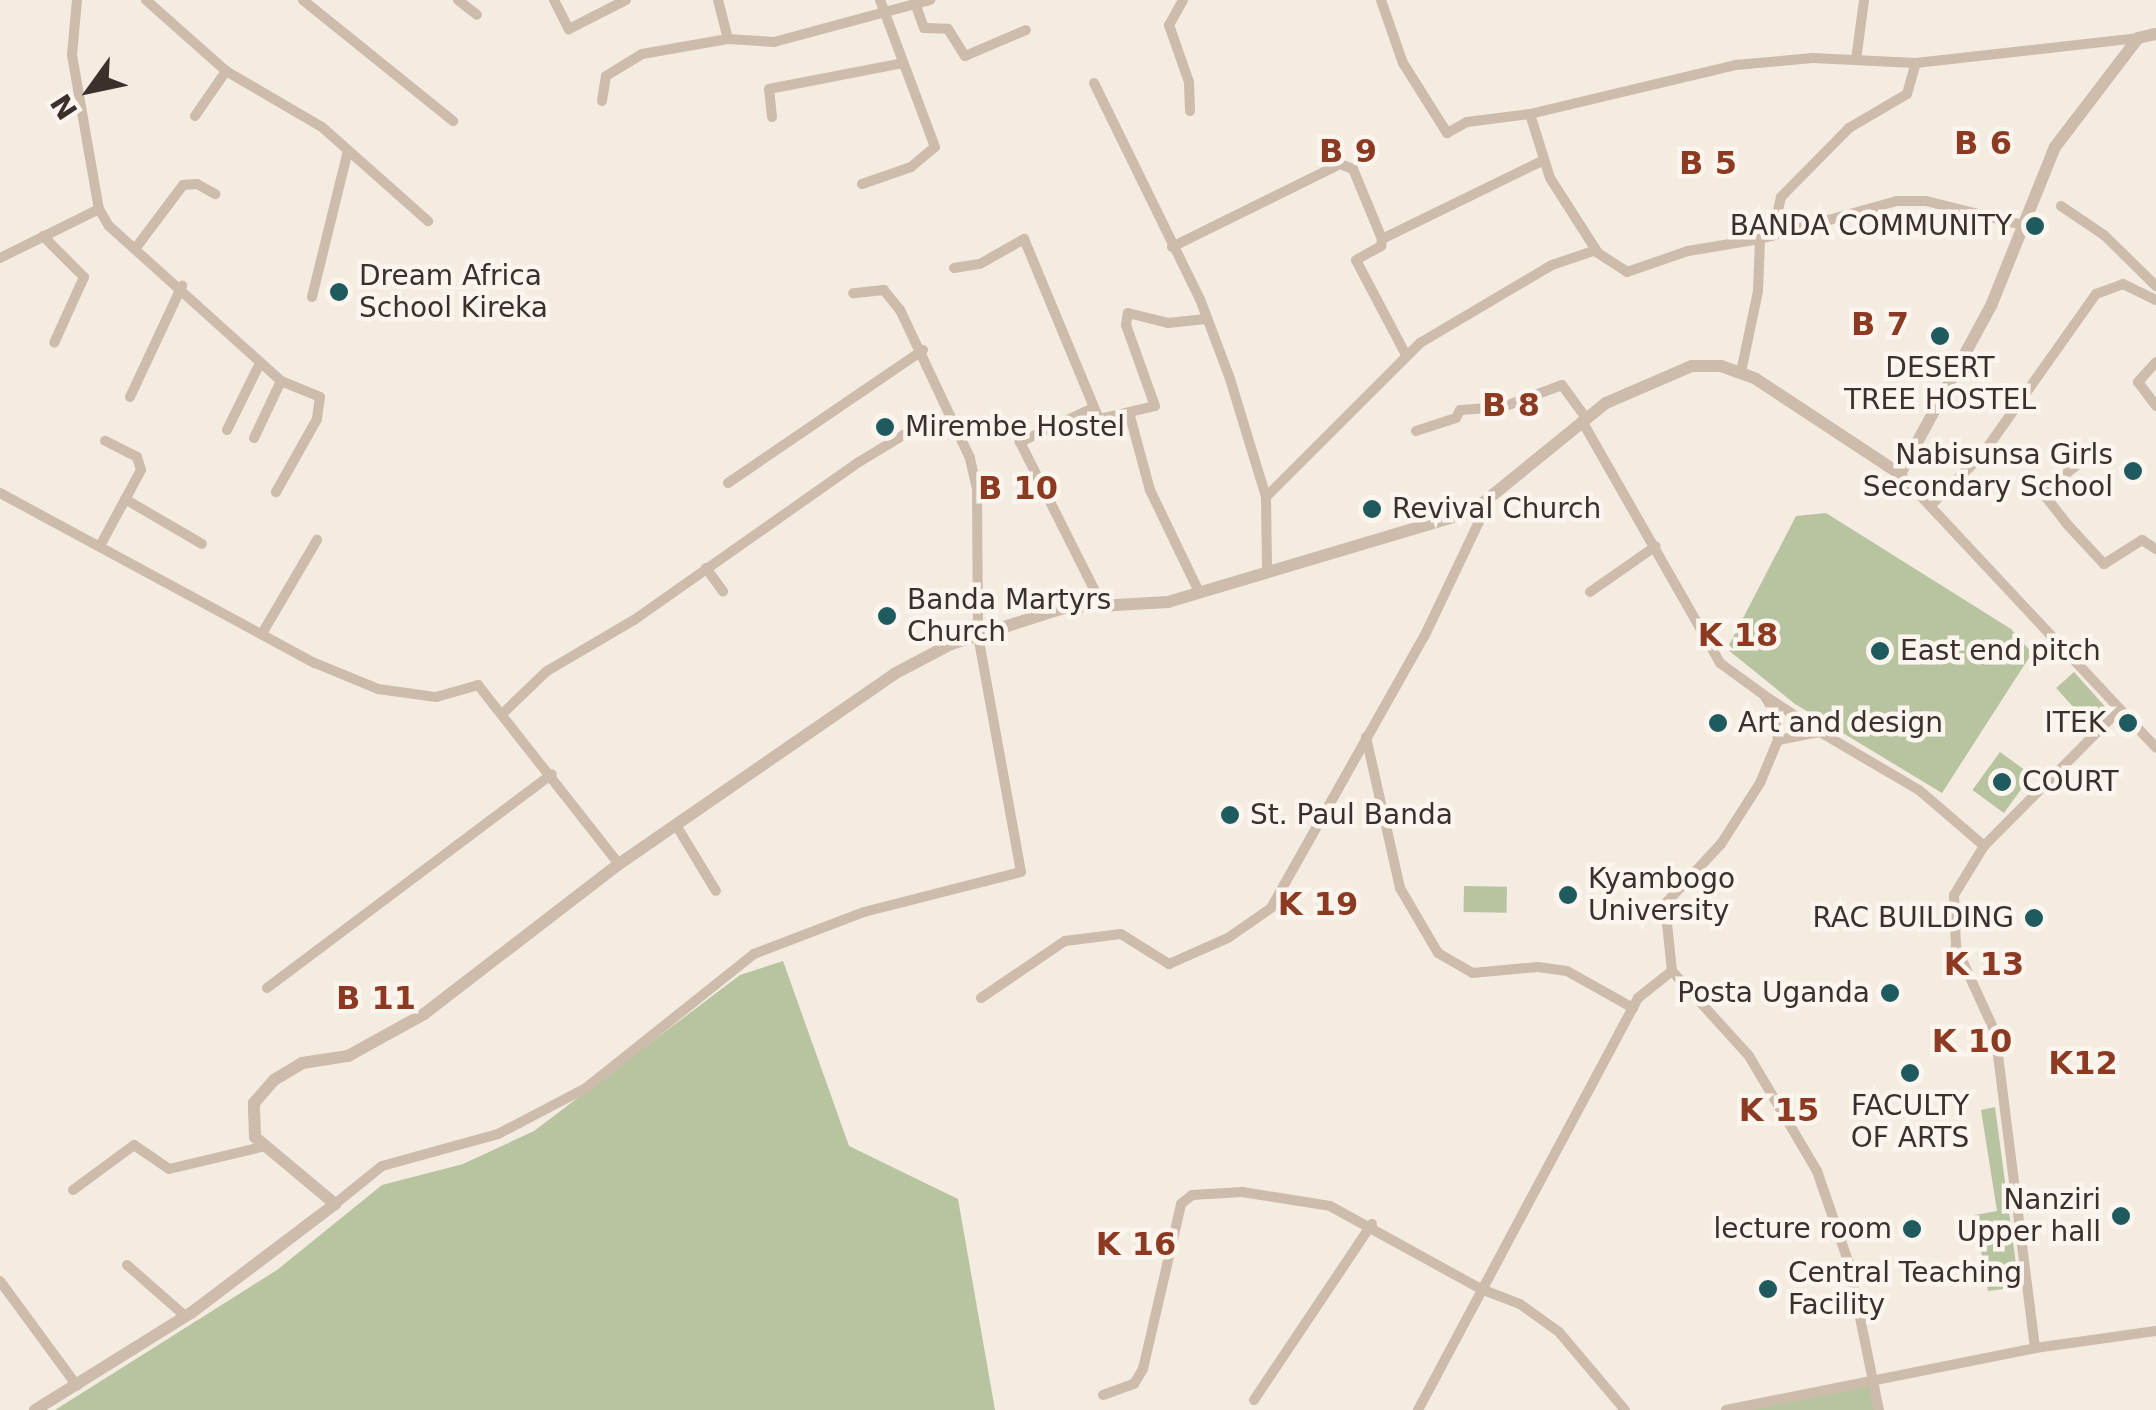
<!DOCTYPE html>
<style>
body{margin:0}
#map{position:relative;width:2156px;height:1410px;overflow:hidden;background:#f4ebe1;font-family:"DejaVu Sans",sans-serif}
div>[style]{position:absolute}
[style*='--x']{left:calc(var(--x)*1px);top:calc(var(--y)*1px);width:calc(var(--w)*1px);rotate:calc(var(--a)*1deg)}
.green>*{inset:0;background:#b8c4a0;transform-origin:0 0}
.minor>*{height:10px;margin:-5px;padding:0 5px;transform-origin:5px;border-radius:5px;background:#cdbbac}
.tertiary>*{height:12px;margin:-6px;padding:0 6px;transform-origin:6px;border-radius:6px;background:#cdbbac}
.dots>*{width:28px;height:28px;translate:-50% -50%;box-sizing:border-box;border:5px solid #fbf5ee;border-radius:50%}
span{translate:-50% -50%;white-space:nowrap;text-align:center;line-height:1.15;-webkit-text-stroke:9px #fbf5ee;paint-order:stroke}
.poi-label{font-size:28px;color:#3b302b}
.right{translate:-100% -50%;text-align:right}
.left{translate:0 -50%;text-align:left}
.quarter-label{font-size:32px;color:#8c3b22;font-weight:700}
.north{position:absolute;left:40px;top:40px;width:100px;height:100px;-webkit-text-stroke:8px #fbf5ee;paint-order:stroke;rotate:237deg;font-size:28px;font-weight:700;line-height:40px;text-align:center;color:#3b302b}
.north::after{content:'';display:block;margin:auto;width:35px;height:45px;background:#3b302b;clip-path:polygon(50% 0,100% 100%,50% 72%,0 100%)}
</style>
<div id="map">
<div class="green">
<i style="clip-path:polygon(1826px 513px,2011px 629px,2032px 653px,1942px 793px,1795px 704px,1727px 649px,1796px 516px)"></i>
<i style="left:2074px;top:672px;width:46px;height:24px;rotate:48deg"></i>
<i style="left:2000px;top:752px;width:39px;height:47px;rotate:36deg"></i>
<i style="left:1464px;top:886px;width:43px;height:26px;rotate:1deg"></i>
<i style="clip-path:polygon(783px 961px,849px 1146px,958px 1199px,995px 1410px,55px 1410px,277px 1270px,382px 1185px,463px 1164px,534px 1131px,740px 975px)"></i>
<i style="clip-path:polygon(1995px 1107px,2019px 1287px,1988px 1291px,1975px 1215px,1997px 1211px,1981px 1110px)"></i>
<i style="clip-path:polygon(1878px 1380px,1878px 1410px,1743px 1410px)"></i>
</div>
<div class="minor">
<i style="--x:77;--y:0;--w:55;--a:95.2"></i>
<i style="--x:72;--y:55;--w:156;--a:80.1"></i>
<i style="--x:99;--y:209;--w:20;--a:60"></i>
<i style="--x:109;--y:226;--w:232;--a:42"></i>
<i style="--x:281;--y:381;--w:42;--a:22.3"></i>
<i style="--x:320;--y:397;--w:22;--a:98"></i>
<i style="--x:317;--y:419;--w:84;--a:119.3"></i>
<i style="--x:146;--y:0;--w:107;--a:41.6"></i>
<i style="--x:226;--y:71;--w:111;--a:30.3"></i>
<i style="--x:322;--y:127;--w:142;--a:41.6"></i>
<i style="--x:303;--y:0;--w:193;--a:38.9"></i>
<i style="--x:458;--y:0;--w:24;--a:38"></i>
<i style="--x:554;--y:0;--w:33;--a:63"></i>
<i style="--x:569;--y:29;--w:64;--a:-27"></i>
<i style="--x:718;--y:0;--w:40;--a:75.6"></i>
<i style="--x:728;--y:39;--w:46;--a:3.7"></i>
<i style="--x:774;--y:42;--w:162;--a:-15.1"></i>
<i style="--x:1183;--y:0;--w:29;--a:119"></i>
<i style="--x:1169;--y:25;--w:60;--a:70.7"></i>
<i style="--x:1189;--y:82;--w:29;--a:88"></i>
<i style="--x:1381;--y:0;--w:67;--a:70.8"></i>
<i style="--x:1403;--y:63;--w:83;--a:57.8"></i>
<i style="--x:1447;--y:133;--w:23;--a:-29"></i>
<i style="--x:1467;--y:122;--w:64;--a:-7.2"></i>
<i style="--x:1530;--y:114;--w:212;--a:-13.4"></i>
<i style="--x:1736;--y:65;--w:77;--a:-5.2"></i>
<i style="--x:1813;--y:58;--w:103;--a:2.8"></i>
<i style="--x:1916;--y:63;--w:223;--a:-6.4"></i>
<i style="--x:916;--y:6;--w:23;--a:70"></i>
<i style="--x:924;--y:28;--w:24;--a:2"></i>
<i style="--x:948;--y:29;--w:32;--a:58"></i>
<i style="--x:965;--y:56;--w:66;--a:-23.1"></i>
<i style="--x:1856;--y:60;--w:61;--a:-82.4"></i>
<i style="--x:1094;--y:83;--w:241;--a:63.9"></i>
<i style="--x:1200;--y:299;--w:85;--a:69.4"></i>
<i style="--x:1230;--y:379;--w:123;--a:73"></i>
<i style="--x:1266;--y:497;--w:75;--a:89.2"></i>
<i style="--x:602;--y:101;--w:25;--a:-81"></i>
<i style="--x:606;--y:76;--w:42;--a:-31.4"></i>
<i style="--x:642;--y:54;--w:87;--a:-9.9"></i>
<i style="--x:1530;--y:114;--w:67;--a:72.6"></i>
<i style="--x:1550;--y:178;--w:89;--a:57.4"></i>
<i style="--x:1598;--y:253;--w:35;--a:33"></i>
<i style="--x:1627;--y:272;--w:65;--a:-19"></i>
<i style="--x:1688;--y:251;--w:73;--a:-9.5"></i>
<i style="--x:1760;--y:239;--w:142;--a:-15.5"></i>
<i style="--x:1897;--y:201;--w:29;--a:0"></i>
<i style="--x:1926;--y:201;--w:100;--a:13.9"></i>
<i style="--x:195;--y:116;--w:55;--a:-55.4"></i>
<i style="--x:772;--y:117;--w:28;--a:-96"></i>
<i style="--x:769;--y:89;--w:136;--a:-11"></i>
<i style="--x:862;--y:184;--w:52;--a:-19.1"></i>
<i style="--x:911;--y:167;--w:31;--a:-40"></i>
<i style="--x:935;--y:147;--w:157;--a:-110.5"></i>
<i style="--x:2061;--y:206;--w:52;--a:34"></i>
<i style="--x:2104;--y:235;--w:73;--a:44.4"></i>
<i style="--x:43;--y:236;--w:58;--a:45"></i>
<i style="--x:84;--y:277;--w:72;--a:114.4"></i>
<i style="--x:1772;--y:236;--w:40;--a:-77"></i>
<i style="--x:1781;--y:197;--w:97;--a:-45.4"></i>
<i style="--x:1849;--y:128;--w:67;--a:-30.4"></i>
<i style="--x:1907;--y:94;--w:32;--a:-74"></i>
<i style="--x:1172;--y:247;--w:187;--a:-26.3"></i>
<i style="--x:1340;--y:164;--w:14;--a:21"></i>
<i style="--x:1353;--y:169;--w:76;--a:67.5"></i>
<i style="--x:135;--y:249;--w:80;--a:-53.1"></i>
<i style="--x:183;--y:185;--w:14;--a:-4"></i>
<i style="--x:197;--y:184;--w:21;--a:29"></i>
<i style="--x:0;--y:258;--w:110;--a:-26.3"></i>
<i style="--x:954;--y:268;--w:26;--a:-9"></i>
<i style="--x:980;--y:264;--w:51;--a:-29.6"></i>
<i style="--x:1024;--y:239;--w:195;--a:67.4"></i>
<i style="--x:1099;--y:419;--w:57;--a:-13.1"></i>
<i style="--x:1155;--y:406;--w:86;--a:-109.7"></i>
<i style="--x:1126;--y:325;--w:12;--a:-81"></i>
<i style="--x:1128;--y:313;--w:41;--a:14"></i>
<i style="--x:1168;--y:323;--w:38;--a:-6"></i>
<i style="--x:312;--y:297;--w:151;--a:-76.2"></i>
<i style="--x:1406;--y:355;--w:107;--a:-117.8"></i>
<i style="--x:1356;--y:260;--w:29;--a:-29"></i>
<i style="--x:1381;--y:246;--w:7;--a:-82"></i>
<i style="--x:1382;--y:239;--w:178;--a:-26"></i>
<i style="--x:2156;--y:362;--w:27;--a:132"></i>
<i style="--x:2138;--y:382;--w:30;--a:53"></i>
<i style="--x:1741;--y:372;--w:83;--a:-78.1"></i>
<i style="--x:1758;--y:291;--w:52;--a:-87.8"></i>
<i style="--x:130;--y:397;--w:123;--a:-64.9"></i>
<i style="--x:1093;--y:408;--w:81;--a:155"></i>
<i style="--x:1020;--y:442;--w:180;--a:63.3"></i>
<i style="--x:1130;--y:416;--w:77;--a:74.9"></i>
<i style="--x:1150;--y:490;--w:113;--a:64.3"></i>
<i style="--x:1582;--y:421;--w:279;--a:60.3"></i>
<i style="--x:1720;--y:663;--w:54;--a:36"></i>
<i style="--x:1764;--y:695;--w:19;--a:58"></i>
<i style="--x:1774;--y:711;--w:29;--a:82"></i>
<i style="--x:227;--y:430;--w:75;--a:-63.8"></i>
<i style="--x:1416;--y:431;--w:42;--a:-18"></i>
<i style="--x:1456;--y:418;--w:9;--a:-63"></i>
<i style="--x:1460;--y:410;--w:43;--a:-4"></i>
<i style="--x:1503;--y:407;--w:63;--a:-20.4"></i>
<i style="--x:1562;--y:385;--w:41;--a:54"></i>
<i style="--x:254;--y:438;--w:63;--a:-64.7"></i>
<i style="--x:2085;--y:459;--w:54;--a:142.5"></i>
<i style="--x:2042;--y:492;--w:39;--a:52"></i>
<i style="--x:2066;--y:523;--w:56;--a:47.2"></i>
<i style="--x:2104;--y:564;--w:45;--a:-32.3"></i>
<i style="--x:2142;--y:540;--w:17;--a:33"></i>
<i style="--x:1900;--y:474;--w:375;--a:46.9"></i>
<i style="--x:728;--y:483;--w:236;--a:-34.3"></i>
<i style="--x:0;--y:493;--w:358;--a:28.4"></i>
<i style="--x:315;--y:663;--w:68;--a:22.4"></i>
<i style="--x:378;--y:689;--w:59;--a:7.9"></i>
<i style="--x:436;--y:697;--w:44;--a:-15.9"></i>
<i style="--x:478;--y:685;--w:228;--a:51.8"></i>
<i style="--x:1266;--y:497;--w:218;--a:-45"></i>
<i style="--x:1420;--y:343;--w:153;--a:-30.6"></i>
<i style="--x:1552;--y:265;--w:46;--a:-18.8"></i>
<i style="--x:125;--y:499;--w:89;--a:30.3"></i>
<i style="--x:1931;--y:505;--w:71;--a:-44.4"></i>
<i style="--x:1982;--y:455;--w:197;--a:-54.7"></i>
<i style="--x:2096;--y:294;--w:29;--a:-20"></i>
<i style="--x:2123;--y:284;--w:37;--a:26"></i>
<i style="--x:100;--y:546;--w:86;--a:-61.7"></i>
<i style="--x:141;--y:470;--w:14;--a:-107"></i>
<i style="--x:137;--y:457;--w:36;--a:-153"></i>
<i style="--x:706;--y:568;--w:29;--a:54"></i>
<i style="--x:1590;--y:592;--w:80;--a:-34.9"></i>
<i style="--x:263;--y:632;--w:107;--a:-59.6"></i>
<i style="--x:1765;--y:696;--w:66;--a:33.2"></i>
<i style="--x:502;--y:714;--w:62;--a:-43.7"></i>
<i style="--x:547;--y:671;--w:101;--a:-30.4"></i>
<i style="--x:634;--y:620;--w:275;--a:-35.1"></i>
<i style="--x:859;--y:462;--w:54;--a:-31.3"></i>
<i style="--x:905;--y:434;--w:52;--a:-10"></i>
<i style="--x:1366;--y:737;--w:155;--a:77.3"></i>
<i style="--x:1400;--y:888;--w:75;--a:59.7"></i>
<i style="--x:1438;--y:953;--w:39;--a:30"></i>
<i style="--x:1472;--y:973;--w:66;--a:-5.2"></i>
<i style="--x:1538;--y:967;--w:29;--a:8"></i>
<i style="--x:1567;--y:971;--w:76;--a:29.3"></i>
<i style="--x:676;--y:825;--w:77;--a:58.8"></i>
<i style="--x:1672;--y:971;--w:67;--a:-96"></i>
<i style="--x:1665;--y:904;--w:82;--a:-47"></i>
<i style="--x:1721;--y:844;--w:72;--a:-57.4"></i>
<i style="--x:1760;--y:783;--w:47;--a:-67.3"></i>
<i style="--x:1778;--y:740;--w:43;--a:-10.8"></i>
<i style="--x:1820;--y:732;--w:115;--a:30.4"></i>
<i style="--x:1919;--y:790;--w:86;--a:40.7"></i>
<i style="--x:1672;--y:971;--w:115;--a:47.8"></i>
<i style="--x:1749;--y:1056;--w:134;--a:59.4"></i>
<i style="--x:1817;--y:1171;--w:98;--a:71"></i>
<i style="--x:1849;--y:1264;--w:149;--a:78.4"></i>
<i style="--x:267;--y:988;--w:356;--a:-36.9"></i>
<i style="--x:981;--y:998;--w:102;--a:-34.2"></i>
<i style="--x:1065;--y:941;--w:56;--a:-7.1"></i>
<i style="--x:1121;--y:934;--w:57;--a:32"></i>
<i style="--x:1169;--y:964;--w:64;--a:-23.8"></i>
<i style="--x:1228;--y:938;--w:52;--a:-34.9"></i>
<i style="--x:1271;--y:908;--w:311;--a:-60.6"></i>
<i style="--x:1424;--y:637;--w:148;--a:-64.5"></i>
<i style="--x:73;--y:1190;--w:76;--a:-36.4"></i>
<i style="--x:134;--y:1145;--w:42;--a:34.4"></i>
<i style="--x:169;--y:1169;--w:95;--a:-13.4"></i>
<i style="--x:335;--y:1204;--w:60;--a:-39"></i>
<i style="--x:382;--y:1166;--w:120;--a:-15.4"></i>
<i style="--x:498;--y:1134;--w:99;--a:-27.6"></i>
<i style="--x:586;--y:1088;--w:215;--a:-38.6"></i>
<i style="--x:754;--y:954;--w:118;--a:-20.9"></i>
<i style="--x:864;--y:912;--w:162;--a:-14.3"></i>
<i style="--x:1021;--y:872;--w:241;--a:-100.3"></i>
<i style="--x:978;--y:635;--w:146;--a:-90.4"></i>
<i style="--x:977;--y:489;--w:32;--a:-103"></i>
<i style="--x:970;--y:458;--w:164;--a:-115.3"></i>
<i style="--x:900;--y:310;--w:26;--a:-129"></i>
<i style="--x:884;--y:290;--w:31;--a:174"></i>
<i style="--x:127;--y:1265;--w:77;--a:41.3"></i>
<i style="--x:0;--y:1281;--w:130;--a:53.7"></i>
<i style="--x:2035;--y:1348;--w:319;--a:-97.2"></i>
<i style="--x:1995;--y:1032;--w:94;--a:-114.6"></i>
<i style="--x:1956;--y:947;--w:52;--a:-92.2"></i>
<i style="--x:1954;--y:895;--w:57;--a:-58.5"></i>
<i style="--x:1984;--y:846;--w:193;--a:-45.2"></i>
<i style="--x:1103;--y:1395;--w:33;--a:-20"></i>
<i style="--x:1134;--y:1384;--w:17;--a:-59"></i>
<i style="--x:1143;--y:1369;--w:169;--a:-77"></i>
<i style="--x:1181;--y:1204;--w:14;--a:-39"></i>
<i style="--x:1192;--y:1195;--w:50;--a:-3.4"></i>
<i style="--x:1242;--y:1192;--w:89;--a:9"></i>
<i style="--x:1330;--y:1206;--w:172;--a:28.8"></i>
<i style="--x:1481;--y:1289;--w:42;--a:21"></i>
<i style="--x:1520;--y:1304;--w:48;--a:35.7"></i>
<i style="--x:1559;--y:1332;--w:102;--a:49.8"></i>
<i style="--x:1254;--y:1400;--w:212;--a:-56.2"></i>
<i style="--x:1418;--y:1410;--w:467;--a:-61.9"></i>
<i style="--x:1638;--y:998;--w:43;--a:-38.5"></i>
<i style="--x:1726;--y:1410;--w:315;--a:-11.3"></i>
<i style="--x:2035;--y:1348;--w:122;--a:-8"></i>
</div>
<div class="tertiary">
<i style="--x:35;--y:1410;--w:184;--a:-31.9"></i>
<i style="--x:191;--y:1313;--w:181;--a:-37.1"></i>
<i style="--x:335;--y:1204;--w:104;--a:-140.1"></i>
<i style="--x:255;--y:1137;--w:34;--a:-92"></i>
<i style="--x:254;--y:1103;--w:30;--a:-49"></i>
<i style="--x:274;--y:1080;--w:33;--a:-31"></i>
<i style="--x:302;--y:1063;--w:47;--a:-8.7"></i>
<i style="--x:348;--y:1056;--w:87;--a:-28.9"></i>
<i style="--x:424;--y:1014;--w:246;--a:-37.6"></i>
<i style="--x:619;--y:864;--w:334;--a:-34.6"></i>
<i style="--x:894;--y:674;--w:64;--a:-27.8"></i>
<i style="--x:951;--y:644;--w:119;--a:-17.7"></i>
<i style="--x:1064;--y:608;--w:104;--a:-3.3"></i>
<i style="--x:1168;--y:602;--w:318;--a:-16.6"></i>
<i style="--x:1473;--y:511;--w:171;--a:-39.1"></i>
<i style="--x:1606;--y:403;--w:94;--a:-23.3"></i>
<i style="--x:1692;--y:366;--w:29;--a:0"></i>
<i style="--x:1721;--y:366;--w:37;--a:20"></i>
<i style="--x:1756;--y:379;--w:173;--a:33.4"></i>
<i style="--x:1900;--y:474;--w:191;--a:-61.6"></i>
<i style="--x:1991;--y:306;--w:171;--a:-68.1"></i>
<i style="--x:2055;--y:147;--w:137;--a:-52.7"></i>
<i style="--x:2138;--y:38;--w:18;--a:-13"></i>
</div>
<div class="dots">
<i style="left:2035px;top:226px;background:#1f5a5e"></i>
<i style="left:339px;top:292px;background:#1f5a5e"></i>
<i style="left:1940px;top:336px;background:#1f5a5e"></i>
<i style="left:885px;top:427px;background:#1f5a5e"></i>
<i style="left:2133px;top:471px;background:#1f5a5e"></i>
<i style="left:1372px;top:509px;background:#1f5a5e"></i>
<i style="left:887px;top:616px;background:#1f5a5e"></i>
<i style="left:1880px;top:651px;background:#1f5a5e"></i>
<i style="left:1718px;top:723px;background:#1f5a5e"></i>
<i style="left:2128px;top:723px;background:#1f5a5e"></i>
<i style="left:2002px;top:782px;background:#1f5a5e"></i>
<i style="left:1230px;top:815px;background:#1f5a5e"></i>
<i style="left:1568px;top:895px;background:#1f5a5e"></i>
<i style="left:2034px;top:918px;background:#1f5a5e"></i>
<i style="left:1890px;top:993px;background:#1f5a5e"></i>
<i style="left:1910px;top:1073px;background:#1f5a5e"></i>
<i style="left:2121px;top:1216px;background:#1f5a5e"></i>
<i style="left:1912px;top:1229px;background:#1f5a5e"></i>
<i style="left:1768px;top:1289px;background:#1f5a5e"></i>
</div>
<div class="poi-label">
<span class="right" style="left:2012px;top:226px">BANDA COMMUNITY</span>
<span class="left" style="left:359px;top:292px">Dream Africa<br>School Kireka</span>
<span style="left:1940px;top:384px">DESERT<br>TREE HOSTEL</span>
<span class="left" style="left:905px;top:427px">Mirembe Hostel</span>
<span class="right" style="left:2113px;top:471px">Nabisunsa Girls<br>Secondary School</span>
<span class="left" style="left:1392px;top:509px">Revival Church</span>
<span class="left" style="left:907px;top:616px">Banda Martyrs<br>Church</span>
<span class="left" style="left:1900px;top:651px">East end pitch</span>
<span class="left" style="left:1738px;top:723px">Art and design</span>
<span class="right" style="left:2106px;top:723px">ITEK</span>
<span class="left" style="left:2022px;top:782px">COURT</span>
<span class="left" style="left:1250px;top:815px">St. Paul Banda</span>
<span class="left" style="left:1588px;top:895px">Kyambogo<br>University</span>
<span class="right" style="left:2014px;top:918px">RAC BUILDING</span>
<span class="right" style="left:1870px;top:993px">Posta Uganda</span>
<span style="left:1910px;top:1122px">FACULTY<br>OF ARTS</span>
<span class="right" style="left:2101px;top:1216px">Nanziri<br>Upper hall</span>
<span class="right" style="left:1892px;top:1229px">lecture room</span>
<span class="left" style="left:1788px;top:1289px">Central Teaching<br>Facility</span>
</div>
<div class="quarter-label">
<span style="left:1983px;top:143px">B 6</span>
<span style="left:1348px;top:151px">B 9</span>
<span style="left:1708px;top:163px">B 5</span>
<span style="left:1880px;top:324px">B 7</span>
<span style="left:1511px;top:405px">B 8</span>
<span style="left:1018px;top:488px">B 10</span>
<span style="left:1738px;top:635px">K 18</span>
<span style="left:1318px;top:904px">K 19</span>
<span style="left:1984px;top:964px">K 13</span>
<span style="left:376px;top:998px">B 11</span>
<span style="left:1972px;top:1041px">K 10</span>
<span style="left:2083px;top:1063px">K12</span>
<span style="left:1779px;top:1110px">K 15</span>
<span style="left:1136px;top:1244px">K 16</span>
</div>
<div class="north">N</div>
</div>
